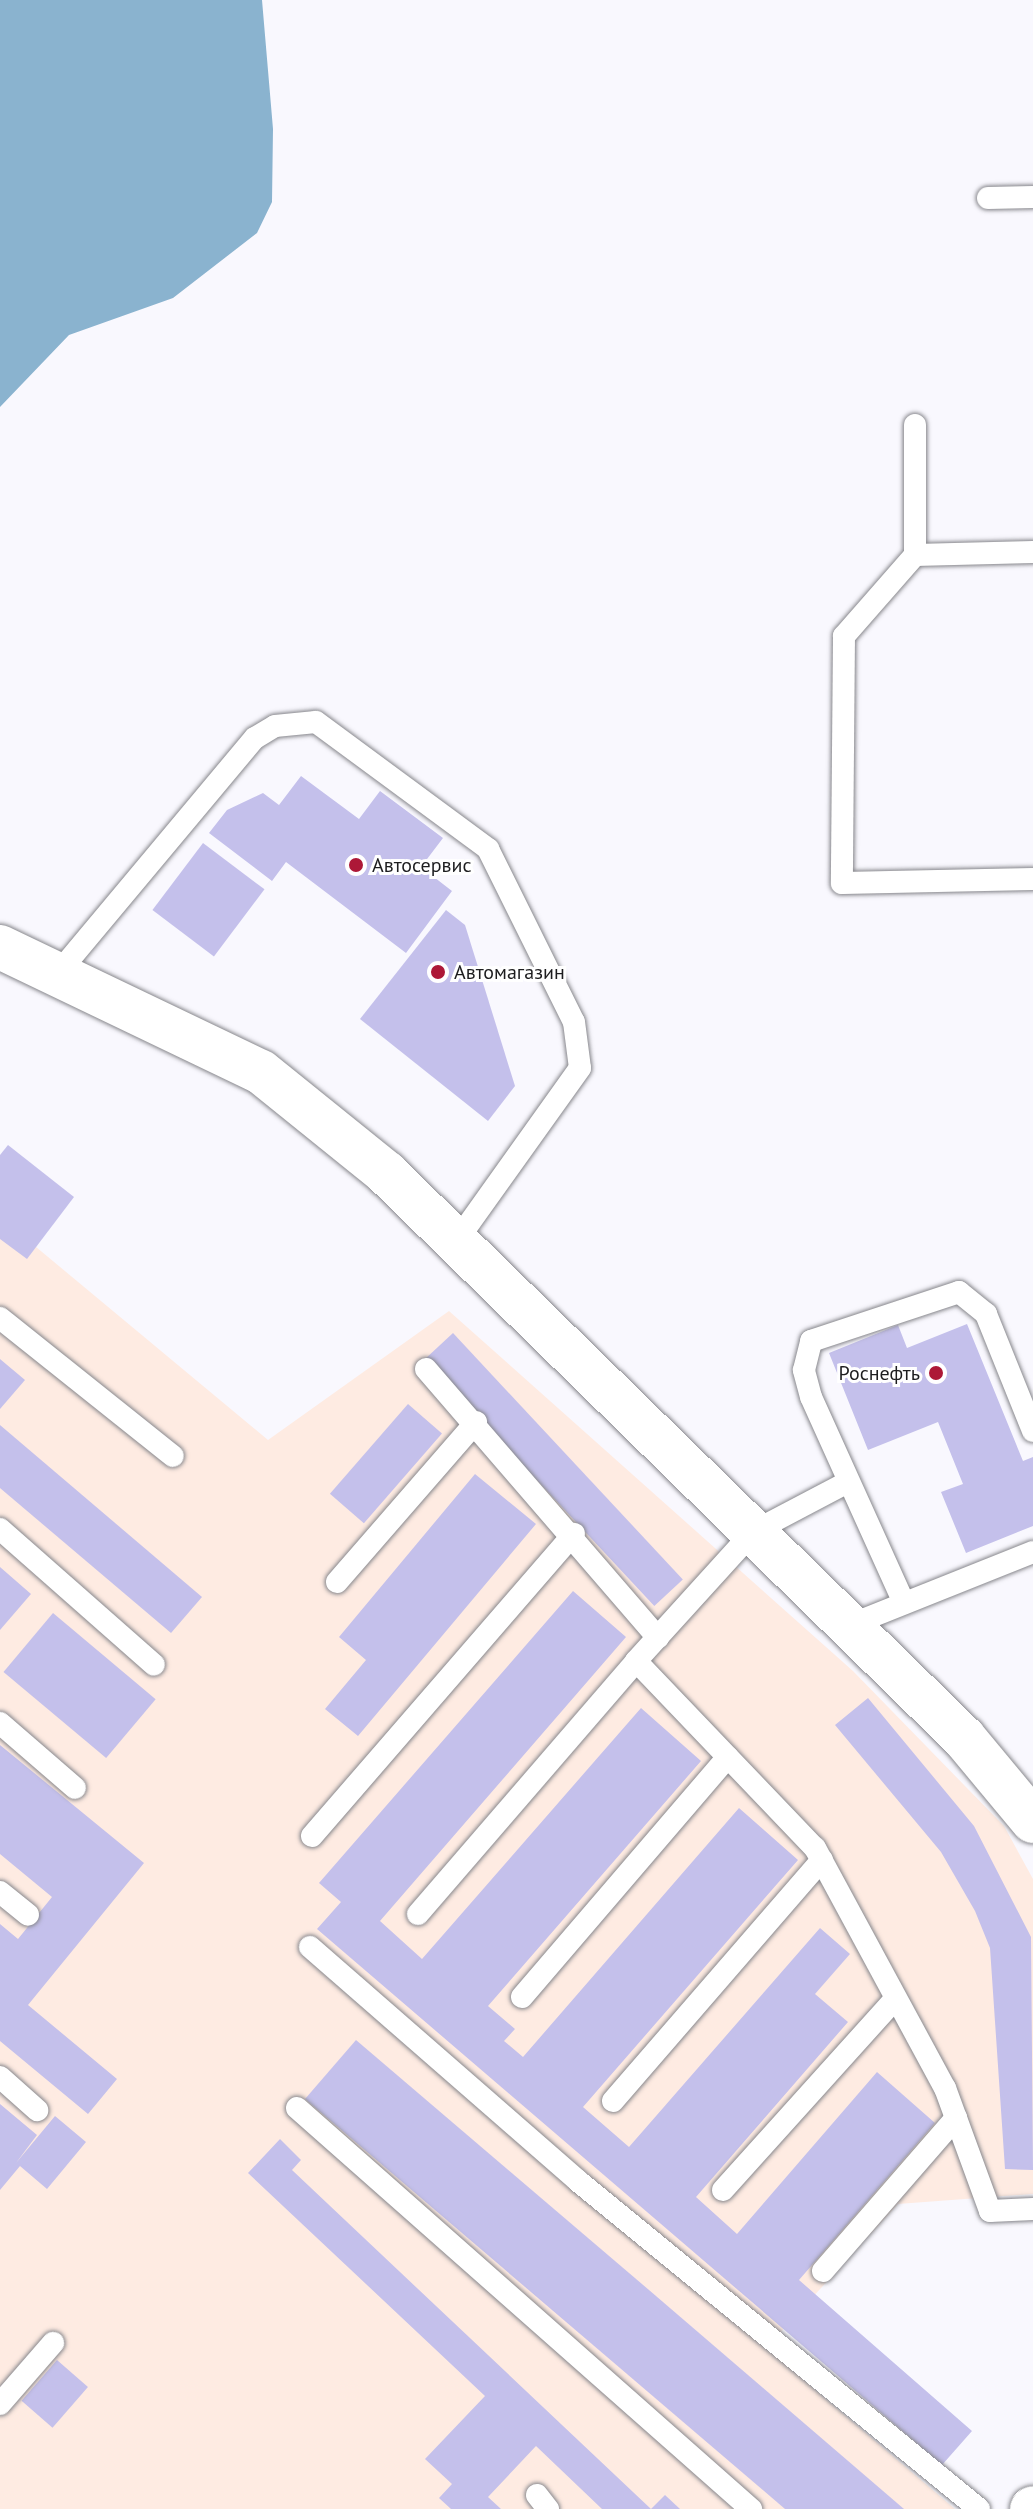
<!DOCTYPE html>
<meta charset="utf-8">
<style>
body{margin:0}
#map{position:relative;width:1033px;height:2509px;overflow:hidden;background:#f9f8fe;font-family:"PT Sans",sans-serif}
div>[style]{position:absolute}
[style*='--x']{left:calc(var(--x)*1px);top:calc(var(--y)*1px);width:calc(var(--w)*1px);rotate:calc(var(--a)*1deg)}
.industrial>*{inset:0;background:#feebe2}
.water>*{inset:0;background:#8ab3cf}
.building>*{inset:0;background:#c4c0eb;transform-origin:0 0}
.roads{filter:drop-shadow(0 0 2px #87878c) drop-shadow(0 0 2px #87878c)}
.service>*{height:22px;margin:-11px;padding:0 11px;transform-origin:11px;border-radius:11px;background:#fff}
.minor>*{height:44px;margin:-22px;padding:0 22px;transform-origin:22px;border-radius:22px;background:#fff}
.secondary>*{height:44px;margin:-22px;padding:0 22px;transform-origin:22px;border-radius:22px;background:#fff}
.dots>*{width:22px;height:22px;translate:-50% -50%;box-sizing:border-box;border:4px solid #fff;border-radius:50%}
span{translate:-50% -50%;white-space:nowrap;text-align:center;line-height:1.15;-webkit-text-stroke:6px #fff;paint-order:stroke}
.poi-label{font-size:20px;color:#1d1d1f}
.left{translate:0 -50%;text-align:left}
.right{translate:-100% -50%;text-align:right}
</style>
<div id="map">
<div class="industrial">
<i style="clip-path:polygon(0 1217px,268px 1440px,449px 1311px,853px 1671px,1004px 1826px,1033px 1879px,1033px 2194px,898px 2204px,766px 2348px,955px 2509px,0 2509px)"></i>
</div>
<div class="water">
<i style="clip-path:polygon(0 0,262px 0,273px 129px,272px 202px,257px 233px,173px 298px,69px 335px,0 407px)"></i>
</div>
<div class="building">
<i style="clip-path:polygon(301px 776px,359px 819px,380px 791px,443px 838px,421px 867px,452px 891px,406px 953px,286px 862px,272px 881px,209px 833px,227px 810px,263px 793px,279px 805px)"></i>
<i style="left:203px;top:843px;width:77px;height:84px;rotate:37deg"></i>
<i style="clip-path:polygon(446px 910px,465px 925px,515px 1086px,488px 1121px,360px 1019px)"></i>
<i style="clip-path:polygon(8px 1145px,74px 1197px,27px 1259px,0 1239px,0 1155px)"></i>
<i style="clip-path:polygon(967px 1324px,1023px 1461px,1033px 1457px,1033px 1526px,966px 1553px,941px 1492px,963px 1484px,938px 1422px,868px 1450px,829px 1353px,898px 1325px,907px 1348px)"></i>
<i style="left:453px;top:1333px;width:337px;height:39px;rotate:47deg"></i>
<i style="clip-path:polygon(0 1359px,25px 1380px,0 1409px)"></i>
<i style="left:408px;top:1404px;width:45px;height:119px;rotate:41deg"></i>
<i style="clip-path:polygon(0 1425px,202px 1597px,171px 1633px,0 1488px)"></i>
<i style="clip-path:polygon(475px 1474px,536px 1524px,358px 1736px,325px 1709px,366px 1660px,339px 1637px)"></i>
<i style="clip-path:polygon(0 1567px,31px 1594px,0 1630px)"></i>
<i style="clip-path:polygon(573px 1591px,626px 1637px,380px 1921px,422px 1959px,641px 1708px,701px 1761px,488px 2006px,515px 2029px,504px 2041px,523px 2057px,739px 1808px,798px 1860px,583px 2107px,629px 2147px,820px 1928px,850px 1954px,815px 1994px,848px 2022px,696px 2197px,737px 2234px,877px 2072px,935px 2123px,799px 2280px,972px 2431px,942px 2465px,317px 1929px,341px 1902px,319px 1883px)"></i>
<i style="left:53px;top:1613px;width:134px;height:77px;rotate:40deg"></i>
<i style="clip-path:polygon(868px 1698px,974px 1826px,1031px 1937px,1033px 2170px,1005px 2169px,990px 1948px,975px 1911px,941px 1852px,835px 1725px)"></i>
<i style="clip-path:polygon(0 1745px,144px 1863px,28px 2005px,117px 2079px,88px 2114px,0 2041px,0 1924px,18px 1939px,52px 1897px,0 1854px)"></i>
<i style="clip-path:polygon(356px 2040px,649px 2290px,904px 2509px,785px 2509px,305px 2099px)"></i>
<i style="clip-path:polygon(0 2104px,37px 2135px,16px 2163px,55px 2116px,86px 2142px,47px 2189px,20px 2166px,0 2190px)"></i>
<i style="clip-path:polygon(280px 2139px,301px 2160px,292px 2170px,651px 2509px,602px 2509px,536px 2446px,488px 2497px,501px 2509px,451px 2509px,439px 2498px,452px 2484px,425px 2459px,485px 2396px,248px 2173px)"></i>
<i style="left:57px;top:2360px;width:41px;height:54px;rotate:41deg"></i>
<i style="clip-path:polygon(665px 2495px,680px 2509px,651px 2509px)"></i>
</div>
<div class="roads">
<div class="service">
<i style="--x:988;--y:198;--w:45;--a:-1.3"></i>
<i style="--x:1033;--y:552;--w:118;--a:178.5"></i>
<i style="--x:915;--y:555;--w:108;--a:131.2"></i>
<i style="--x:844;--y:636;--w:247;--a:90.5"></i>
<i style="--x:842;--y:883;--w:191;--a:-1.2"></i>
<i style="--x:915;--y:555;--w:130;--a:-90"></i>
<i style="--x:59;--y:972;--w:305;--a:-50.1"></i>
<i style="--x:255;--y:738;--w:23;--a:-31"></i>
<i style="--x:275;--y:726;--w:41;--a:-5.6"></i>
<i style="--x:316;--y:722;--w:214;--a:36.4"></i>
<i style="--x:488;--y:849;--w:193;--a:63.6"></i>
<i style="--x:574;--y:1022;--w:46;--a:82.6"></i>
<i style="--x:580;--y:1068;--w:214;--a:125.5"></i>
<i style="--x:0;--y:1318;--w:221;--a:38.6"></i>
<i style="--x:426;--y:1369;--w:355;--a:49.2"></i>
<i style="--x:846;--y:1483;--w:105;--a:152.2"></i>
<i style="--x:753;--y:1532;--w:174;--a:132.2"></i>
<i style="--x:636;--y:1661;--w:259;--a:46.3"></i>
<i style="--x:815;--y:1848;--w:273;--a:61.6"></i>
<i style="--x:945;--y:2088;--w:131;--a:69.9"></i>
<i style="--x:990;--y:2211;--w:43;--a:-2.7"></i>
<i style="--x:0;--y:1529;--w:205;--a:41.4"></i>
<i style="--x:337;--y:1582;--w:212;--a:-49"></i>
<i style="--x:904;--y:1603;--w:226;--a:-114.3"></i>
<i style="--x:811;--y:1397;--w:28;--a:-105"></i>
<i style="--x:804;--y:1370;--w:30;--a:-76"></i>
<i style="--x:811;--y:1341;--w:156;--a:-18.3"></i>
<i style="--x:959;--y:1292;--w:35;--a:39"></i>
<i style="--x:986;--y:1314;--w:126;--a:68.1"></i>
<i style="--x:848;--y:1626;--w:199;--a:-21.8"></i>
<i style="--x:0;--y:1723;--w:99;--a:40.9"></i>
<i style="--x:312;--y:1836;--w:400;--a:-49.1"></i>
<i style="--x:0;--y:1892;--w:36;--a:39"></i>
<i style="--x:418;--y:1914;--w:334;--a:-49.2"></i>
<i style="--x:310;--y:1947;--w:356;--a:41.1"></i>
<i style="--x:578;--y:2181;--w:518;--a:39.28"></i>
<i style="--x:522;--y:1997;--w:316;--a:-49.4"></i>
<i style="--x:0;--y:2077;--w:50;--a:41.7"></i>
<i style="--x:613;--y:2101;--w:319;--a:-49.1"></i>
<i style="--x:297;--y:2108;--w:606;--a:41.45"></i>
<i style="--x:723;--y:2190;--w:258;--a:-48"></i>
<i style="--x:823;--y:2271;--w:203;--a:-49"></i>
<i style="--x:0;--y:2404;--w:81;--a:-49"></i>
<i style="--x:537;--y:2495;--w:18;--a:52"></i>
</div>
<div class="minor">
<i style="--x:1032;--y:2509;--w:1;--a:-45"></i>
</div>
<div class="secondary">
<i style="--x:0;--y:947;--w:289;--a:25.6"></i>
<i style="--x:261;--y:1072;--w:161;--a:38.9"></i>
<i style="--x:386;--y:1173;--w:808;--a:44.35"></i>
<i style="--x:964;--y:1738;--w:108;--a:50.3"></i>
</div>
</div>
<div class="dots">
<i style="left:356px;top:865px;background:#ad1837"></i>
<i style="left:438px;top:972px;background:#ad1837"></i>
<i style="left:936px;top:1373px;background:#ad1837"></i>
</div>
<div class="poi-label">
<span class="left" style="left:372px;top:865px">Автосервис</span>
<span class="left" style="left:454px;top:972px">Автомагазин</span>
<span class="right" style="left:920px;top:1373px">Роснефть</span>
</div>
</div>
